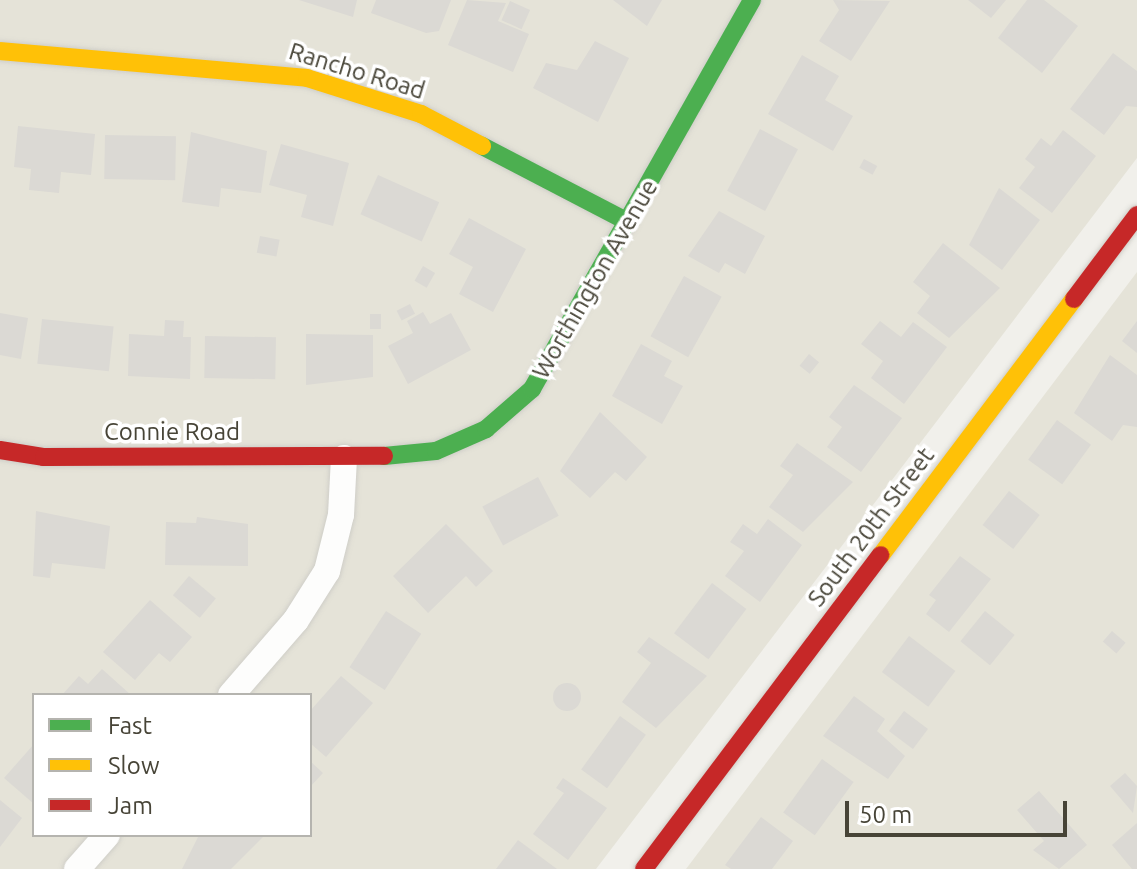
<!DOCTYPE html>
<style>
body{margin:0}
#map{position:relative;width:1137px;height:869px;overflow:hidden;background:#f1f0eb;font-family:Ubuntu,sans-serif}
div>[style]{position:absolute}
[style*='--x']{left:calc(var(--x)*1px);top:calc(var(--y)*1px);width:calc(var(--w)*1px);rotate:calc(var(--a)*1deg)}
.residential>*{inset:0;background:#e5e3d8}
.building>*{inset:0;background:#dbd9d4;transform-origin:0 0}
.round{border-radius:50%}
.roads{filter:drop-shadow(0 0 2px #cfcec8) drop-shadow(0 0 2px #cfcec8)}
.street>*{height:26px;margin:-13px;padding:0 13px;transform-origin:13px;border-radius:13px;background:#fdfdfc}
.fast>*{height:18px;margin:-9px;padding:0 9px;transform-origin:9px;border-radius:9px;background:#4caf50}
.slow>*{height:18px;margin:-9px;padding:0 9px;transform-origin:9px;border-radius:9px;background:#ffc107}
.jam>*{height:18px;margin:-9px;padding:0 9px;transform-origin:9px;border-radius:9px;background:#c62828}
span{translate:-50% -50%;white-space:nowrap;text-align:center;line-height:1.15;-webkit-text-stroke:7px #fff;paint-order:stroke}
.street-label{font-size:24px;color:#474437}
.legend{position:absolute;left:32px;top:693px;width:280px;height:144px;box-sizing:border-box;background:#fff;border:2px solid #b5b4af;margin:0;padding:10px 14px;list-style:none;font-size:24px;color:#474437}
.legend li{display:flex;align-items:center;gap:16px;height:40px}
.legend b{width:40px;border:2px solid #b5b4af}
.scale{position:absolute;left:845px;top:801px;width:222px;height:36px;box-sizing:border-box;border:4px solid #474437;border-top:0;padding-left:10px;font-size:24px;line-height:28px;white-space:nowrap;color:#474437;-webkit-text-stroke:6px #fff;paint-order:stroke}
</style>
<div id="map">
<div class="residential">
<i style="clip-path:polygon(evenodd,0 0,1137px 0,1137px 158px,596px 869px,0 869px,0 0,34px 695px,310px 695px,310px 835px,34px 835px,34px 695px)"></i>
<i style="clip-path:polygon(1137px 272px,1137px 869px,686px 869px)"></i>
</div>
<div class="building">
<i style="clip-path:polygon(299px 0,357px 0,353px 17px)"></i>
<i style="clip-path:polygon(376px 0,451px 0,439px 31px,426px 33px,371px 13px)"></i>
<i style="clip-path:polygon(467px 0,506px 3px,498px 21px,529px 34px,513px 72px,448px 45px)"></i>
<i style="clip-path:polygon(613px 0,662px 0,647px 26px)"></i>
<i style="clip-path:polygon(833px 0,890px 1px,851px 61px,819px 41px,839px 10px)"></i>
<i style="clip-path:polygon(968px 0,1006px 0,991px 18px)"></i>
<i style="clip-path:polygon(1027px 0,1044px 0,1078px 26px,1042px 73px,998px 38px)"></i>
<i style="left:510px;top:1px;width:22px;height:21px;rotate:24deg"></i>
<i style="clip-path:polygon(595px 41px,629px 58px,598px 122px,533px 88px,546px 63px,577px 70px)"></i>
<i style="clip-path:polygon(1113px 53px,1137px 71px,1137px 107px,1126px 106px,1104px 135px,1070px 109px)"></i>
<i style="clip-path:polygon(802px 55px,839px 76px,825px 100px,853px 116px,833px 151px,768px 114px)"></i>
<i style="clip-path:polygon(18px 126px,95px 134px,91px 175px,61px 172px,59px 193px,29px 190px,31px 169px,14px 167px)"></i>
<i style="left:760px;top:129px;width:43px;height:70px;rotate:28deg"></i>
<i style="clip-path:polygon(1063px 130px,1096px 156px,1052px 213px,1019px 188px,1035px 167px,1025px 159px,1041px 138px,1051px 146px)"></i>
<i style="clip-path:polygon(191px 132px,267px 151px,261px 193px,221px 188px,219px 207px,182px 202px)"></i>
<i style="left:105px;top:135px;width:71px;height:44px;rotate:1deg"></i>
<i style="clip-path:polygon(281px 144px,349px 163px,333px 226px,301px 217px,307px 195px,269px 185px)"></i>
<i style="left:864px;top:159px;width:15px;height:10px;rotate:28deg"></i>
<i style="left:378px;top:175px;width:67px;height:43px;rotate:24deg"></i>
<i style="clip-path:polygon(999px 188px,1040px 220px,1002px 270px,969px 245px)"></i>
<i style="clip-path:polygon(719px 211px,765px 236px,745px 274px,725px 263px,719px 273px,688px 256px)"></i>
<i style="clip-path:polygon(469px 218px,526px 249px,493px 312px,459px 294px,473px 267px,449px 254px)"></i>
<i style="left:260px;top:236px;width:20px;height:17px;rotate:11deg"></i>
<i style="clip-path:polygon(943px 243px,1000px 288px,949px 338px,917px 313px,930px 296px,913px 282px)"></i>
<i style="left:423px;top:266px;width:14px;height:17px;rotate:30deg"></i>
<i style="left:684px;top:276px;width:43px;height:69px;rotate:29deg"></i>
<i style="left:410px;top:304px;width:11px;height:15px;rotate:63deg"></i>
<i style="clip-path:polygon(423px 312px,430px 324px,451px 313px,471px 350px,408px 384px,388px 346px,413px 333px,407px 321px)"></i>
<i style="clip-path:polygon(0 313px,28px 318px,21px 359px,0 355px)"></i>
<i style="left:370px;top:314px;width:11px;height:15px"></i>
<i style="left:42px;top:319px;width:72px;height:45px;rotate:6deg"></i>
<i style="clip-path:polygon(165px 320px,184px 321px,183px 337px,191px 337px,190px 379px,128px 376px,129px 334px,164px 336px)"></i>
<i style="clip-path:polygon(880px 321px,901px 337px,913px 322px,947px 347px,904px 404px,871px 378px,883px 361px,861px 344px)"></i>
<i style="clip-path:polygon(1137px 321px,1137px 353px,1122px 341px)"></i>
<i style="clip-path:polygon(306px 334px,373px 335px,373px 377px,306px 385px)"></i>
<i style="left:205px;top:336px;width:71px;height:42px;rotate:1deg"></i>
<i style="clip-path:polygon(641px 344px,672px 361px,664px 376px,683px 386px,662px 424px,612px 396px)"></i>
<i style="left:809px;top:354px;width:13px;height:15px;rotate:39deg"></i>
<i style="clip-path:polygon(1110px 355px,1137px 375px,1137px 427px,1123px 425px,1112px 441px,1074px 413px)"></i>
<i style="clip-path:polygon(854px 385px,902px 418px,861px 472px,827px 447px,842px 427px,829px 417px)"></i>
<i style="clip-path:polygon(600px 412px,647px 457px,626px 481px,615px 472px,590px 498px,560px 471px)"></i>
<i style="left:1057px;top:420px;width:42px;height:49px;rotate:36deg"></i>
<i style="clip-path:polygon(797px 443px,853px 482px,803px 532px,769px 507px,793px 475px,780px 466px)"></i>
<i style="left:538px;top:477px;width:44px;height:63px;rotate:62deg"></i>
<i style="left:1009px;top:491px;width:39px;height:43px;rotate:38deg"></i>
<i style="clip-path:polygon(36px 511px,110px 526px,105px 569px,52px 563px,50px 578px,33px 576px)"></i>
<i style="clip-path:polygon(197px 517px,248px 524px,248px 566px,165px 565px,166px 522px,196px 523px)"></i>
<i style="clip-path:polygon(768px 519px,802px 545px,760px 602px,725px 576px,744px 551px,730px 542px,743px 524px,757px 534px)"></i>
<i style="clip-path:polygon(446px 524px,493px 571px,476px 587px,466px 576px,428px 613px,393px 576px)"></i>
<i style="clip-path:polygon(960px 556px,991px 579px,949px 632px,926px 614px,936px 600px,929px 595px)"></i>
<i style="left:189px;top:576px;width:35px;height:25px;rotate:40deg"></i>
<i style="left:712px;top:583px;width:43px;height:63px;rotate:37deg"></i>
<i style="clip-path:polygon(150px 600px,192px 637px,170px 662px,159px 653px,135px 680px,103px 652px)"></i>
<i style="left:386px;top:611px;width:42px;height:67px;rotate:33deg"></i>
<i style="left:985px;top:611px;width:38px;height:39px;rotate:39deg"></i>
<i style="left:1112px;top:631px;width:18px;height:14px;rotate:41deg"></i>
<i style="left:909px;top:636px;width:58px;height:45px;rotate:37deg"></i>
<i style="clip-path:polygon(649px 637px,707px 676px,656px 728px,622px 702px,651px 663px,637px 652px)"></i>
<i style="clip-path:polygon(102px 669px,131px 695px,62px 695px,79px 676px,88px 684px)"></i>
<i style="clip-path:polygon(341px 676px,373px 703px,326px 757px,310px 743px,310px 711px)"></i>
<i class="round" style="left:553px;top:683px;width:28px;height:28px"></i>
<i style="clip-path:polygon(854px 696px,885px 719px,877px 731px,905px 756px,888px 779px,823px 736px)"></i>
<i style="left:904px;top:711px;width:30px;height:25px;rotate:37deg"></i>
<i style="left:620px;top:716px;width:32px;height:66px;rotate:36deg"></i>
<i style="clip-path:polygon(34px 744px,34px 804px,4px 778px)"></i>
<i style="left:822px;top:759px;width:39px;height:66px;rotate:36deg"></i>
<i style="clip-path:polygon(310px 761px,323px 773px,310px 787px)"></i>
<i style="clip-path:polygon(1125px 773px,1137px 786px,1133px 813px,1110px 786px)"></i>
<i style="clip-path:polygon(563px 778px,607px 808px,568px 860px,533px 834px,564px 793px,556px 788px)"></i>
<i style="clip-path:polygon(1039px 791px,1087px 845px,1059px 869px,1033px 850px,1044px 841px,1017px 810px)"></i>
<i style="clip-path:polygon(0 800px,22px 818px,0 847px)"></i>
<i style="clip-path:polygon(761px 817px,793px 841px,772px 869px,731px 869px,725px 865px)"></i>
<i style="clip-path:polygon(1137px 823px,1137px 869px,1132px 869px,1112px 845px)"></i>
<i style="clip-path:polygon(199px 835px,265px 835px,231px 869px,182px 869px)"></i>
<i style="clip-path:polygon(518px 840px,557px 869px,496px 869px)"></i>
</div>
<div class="roads">
<div class="street">
<i style="--x:231;--y:695;--w:99;--a:-49.1"></i>
<i style="--x:296;--y:620;--w:58;--a:-57.7"></i>
<i style="--x:327;--y:571;--w:58;--a:-76"></i>
<i style="--x:341;--y:515;--w:57;--a:-87"></i>
<i style="--x:77;--y:869;--w:45;--a:-48.6"></i>
</div>
<div class="fast">
<i style="--x:482;--y:146;--w:165;--a:27.5"></i>
<i style="--x:384;--y:456;--w:52;--a:-5.5"></i>
<i style="--x:436;--y:451;--w:55;--a:-23.7"></i>
<i style="--x:486;--y:429;--w:61;--a:-41"></i>
<i style="--x:532;--y:389;--w:447;--a:-60.5"></i>
</div>
<div class="slow">
<i style="--x:0;--y:51;--w:308;--a:5"></i>
<i style="--x:307;--y:78;--w:120;--a:17.5"></i>
<i style="--x:421;--y:114;--w:69;--a:27.7"></i>
<i style="--x:881;--y:555;--w:321;--a:-53"></i>
</div>
<div class="jam">
<i style="--x:1074;--y:299;--w:105;--a:-53.1"></i>
<i style="--x:0;--y:450;--w:45;--a:9"></i>
<i style="--x:44;--y:457;--w:340;--a:-0.2"></i>
<i style="--x:644;--y:869;--w:393;--a:-53"></i>
</div>
</div>
<div class="street-label">
<span style="left:357px;top:71px;rotate:17deg">Rancho Road</span>
<span style="left:595px;top:279px;rotate:-60deg">Worthington Avenue</span>
<span style="left:172px;top:432px">Connie Road</span>
<span style="left:871px;top:527px;rotate:-53deg">South 20th Street</span>
</div>
<ul class="legend">
<li><b style="height:10px;background:#4caf50"></b>Fast</li>
<li><b style="height:10px;background:#ffc107"></b>Slow</li>
<li><b style="height:10px;background:#c62828"></b>Jam</li>
</ul>
<div class="scale">50 m</div>
</div>
